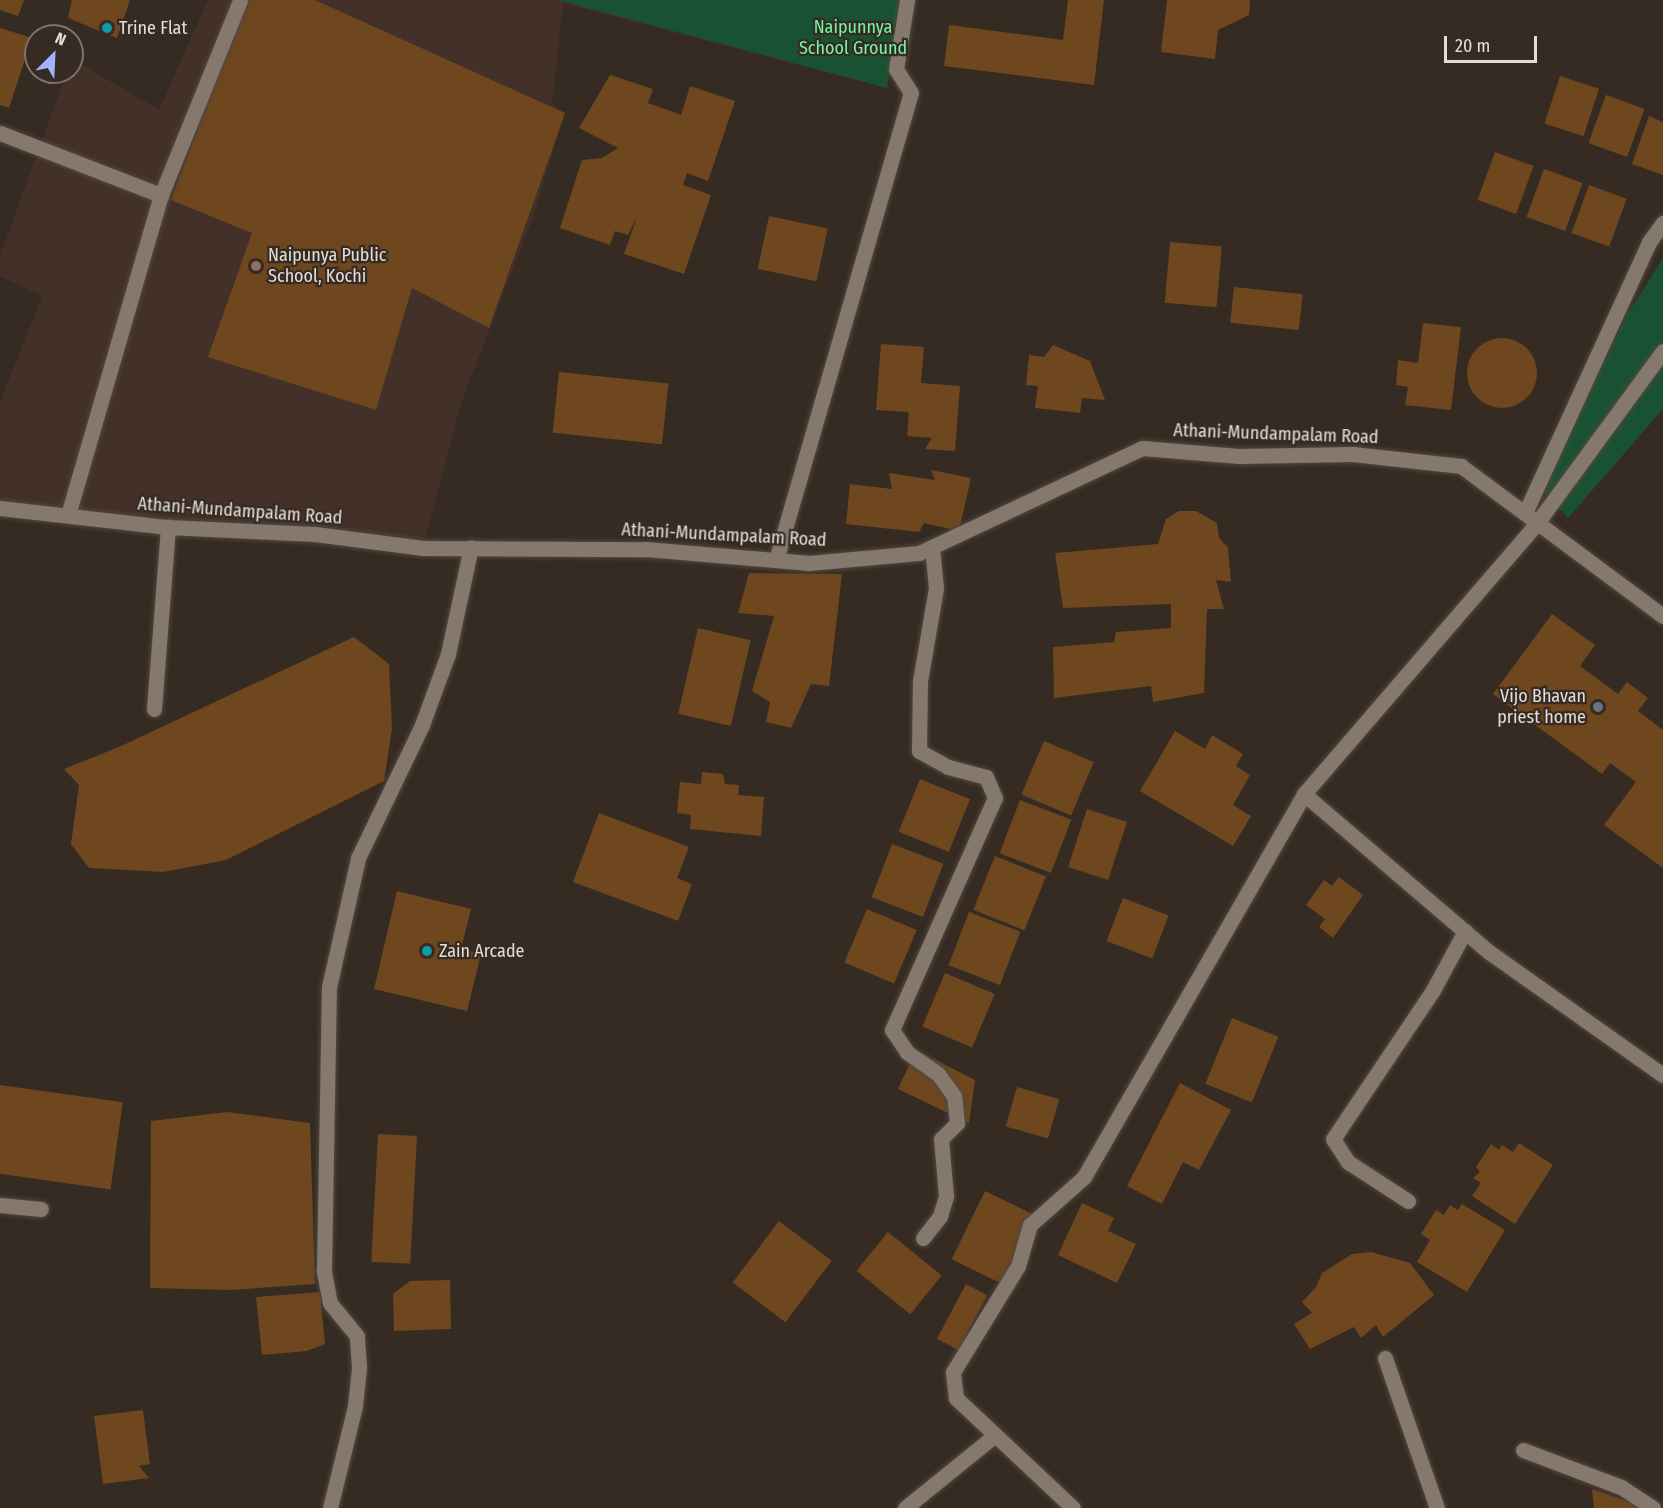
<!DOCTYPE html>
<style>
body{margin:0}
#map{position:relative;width:1663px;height:1508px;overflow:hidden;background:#362b22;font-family:"Fira Sans Condensed",sans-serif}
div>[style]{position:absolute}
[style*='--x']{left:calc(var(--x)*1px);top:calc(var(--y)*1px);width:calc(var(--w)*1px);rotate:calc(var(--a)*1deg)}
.education>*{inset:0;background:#433029}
.green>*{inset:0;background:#195232}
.building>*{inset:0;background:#6e471e;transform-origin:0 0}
.round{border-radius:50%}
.roads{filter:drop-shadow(0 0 2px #514840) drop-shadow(0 0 2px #514840)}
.minor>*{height:15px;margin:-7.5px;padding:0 7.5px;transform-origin:7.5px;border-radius:7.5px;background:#85786d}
.dots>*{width:16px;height:16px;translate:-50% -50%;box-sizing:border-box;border:3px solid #362b22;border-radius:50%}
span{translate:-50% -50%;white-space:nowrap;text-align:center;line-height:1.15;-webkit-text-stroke:4.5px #362b22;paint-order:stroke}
.poi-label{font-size:18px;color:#e4ddd7}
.left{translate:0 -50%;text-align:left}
.right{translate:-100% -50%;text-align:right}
.park-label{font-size:18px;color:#74f6a9}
.street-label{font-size:18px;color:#e4ddd7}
.north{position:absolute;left:24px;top:24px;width:60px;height:60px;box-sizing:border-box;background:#362b22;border:2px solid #7c726a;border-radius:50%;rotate:24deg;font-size:16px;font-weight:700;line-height:24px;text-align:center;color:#e4ddd7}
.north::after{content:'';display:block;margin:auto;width:21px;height:27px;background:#a4b1fc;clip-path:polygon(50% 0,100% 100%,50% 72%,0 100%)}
.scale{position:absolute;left:1444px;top:36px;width:93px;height:27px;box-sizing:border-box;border:3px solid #e4ddd7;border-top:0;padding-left:8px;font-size:18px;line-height:21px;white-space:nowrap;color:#e4ddd7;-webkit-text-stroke:4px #362b22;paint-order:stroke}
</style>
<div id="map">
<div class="education">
<i style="clip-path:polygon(208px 0,901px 0,887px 88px,563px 3px,552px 104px,565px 113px,532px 220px,461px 403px,423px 548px,0 508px,0 402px,42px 296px,0 276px,0 256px,67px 72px,72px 72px,72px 59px,159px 110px)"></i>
</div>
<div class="green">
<i style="clip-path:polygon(558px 0,901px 0,887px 88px)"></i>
<i style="clip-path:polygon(1663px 258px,1663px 409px,1568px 518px,1542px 490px,1627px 315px)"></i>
</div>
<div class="building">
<i style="clip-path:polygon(0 0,24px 0,18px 16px,0 10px)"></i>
<i style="clip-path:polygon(72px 0,130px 0,117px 38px,68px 18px)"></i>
<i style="clip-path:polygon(246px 0,315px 0,565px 113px,489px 328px,412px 288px,376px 410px,208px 357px,252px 233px,171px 200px)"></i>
<i style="clip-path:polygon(1068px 0,1104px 0,1094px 85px,944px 66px,949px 25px,1063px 40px)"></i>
<i style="clip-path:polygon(1167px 0,1250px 0,1249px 15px,1218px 30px,1215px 59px,1161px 52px)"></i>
<i style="clip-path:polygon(0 28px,32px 38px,9px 108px,0 105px)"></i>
<i style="clip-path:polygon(610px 75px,653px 89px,648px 103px,681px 115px,690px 86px,735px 101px,708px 181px,687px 173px,683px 185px,711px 195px,684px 274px,624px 254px,637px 217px,628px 235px,615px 231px,610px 245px,560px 228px,582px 160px,602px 158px,618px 148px,579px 128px)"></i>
<i style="left:1560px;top:76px;width:41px;height:50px;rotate:18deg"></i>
<i style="left:1606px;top:95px;width:41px;height:51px;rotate:20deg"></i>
<i style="clip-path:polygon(1649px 116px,1663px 122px,1663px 175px,1632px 164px)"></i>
<i style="left:1495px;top:152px;width:41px;height:51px;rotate:20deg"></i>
<i style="left:1544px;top:169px;width:41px;height:51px;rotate:20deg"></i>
<i style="left:1589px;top:185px;width:40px;height:51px;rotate:20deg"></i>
<i style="left:769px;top:216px;width:60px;height:54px;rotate:12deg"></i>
<i style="left:1170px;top:242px;width:52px;height:61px;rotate:5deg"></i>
<i style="left:1234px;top:287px;width:69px;height:36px;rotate:6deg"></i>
<i style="clip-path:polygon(1423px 323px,1461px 327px,1451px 410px,1405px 405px,1408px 387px,1396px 385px,1398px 360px,1418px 363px)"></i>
<i class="round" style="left:1467px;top:338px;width:70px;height:70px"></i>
<i style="clip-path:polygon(881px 344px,924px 347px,921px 383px,960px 386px,955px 451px,925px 449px,932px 438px,907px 436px,909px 412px,876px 410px)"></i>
<i style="clip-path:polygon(1053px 345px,1090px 361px,1105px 400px,1082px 398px,1080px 413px,1035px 408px,1038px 386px,1026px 385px,1029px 355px,1044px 357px)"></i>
<i style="left:559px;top:372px;width:110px;height:61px;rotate:6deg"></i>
<i style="clip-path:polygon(931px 470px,971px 478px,959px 531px,924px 523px,919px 532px,846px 524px,850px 484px,892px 489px,889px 473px,935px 480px)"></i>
<i style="clip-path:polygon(1179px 511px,1196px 511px,1217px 523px,1219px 538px,1228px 548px,1231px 582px,1216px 580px,1224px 609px,1207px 609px,1204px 693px,1153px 702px,1151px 686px,1054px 698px,1053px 647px,1114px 642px,1116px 632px,1171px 628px,1171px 604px,1063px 608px,1055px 553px,1158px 544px,1166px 519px)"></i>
<i style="clip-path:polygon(749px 573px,842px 574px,829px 686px,811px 684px,791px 728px,766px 722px,770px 702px,752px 691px,774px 616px,738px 613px)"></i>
<i style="clip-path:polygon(1552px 614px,1595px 645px,1580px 666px,1618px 694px,1627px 682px,1648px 698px,1638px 711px,1663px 730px,1663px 868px,1604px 825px,1636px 782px,1610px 763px,1602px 774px,1493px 694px)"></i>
<i style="left:698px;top:628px;width:54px;height:88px;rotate:13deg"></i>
<i style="clip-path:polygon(354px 637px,389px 664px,392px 729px,384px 781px,226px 860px,163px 872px,89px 868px,71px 844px,79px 785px,64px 769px,119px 747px)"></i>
<i style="clip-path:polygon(1175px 731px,1205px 749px,1212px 735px,1243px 754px,1236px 766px,1250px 775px,1233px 805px,1251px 816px,1233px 846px,1140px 791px)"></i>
<i style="left:1044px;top:741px;width:54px;height:58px;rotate:23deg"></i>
<i style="clip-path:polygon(702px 772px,723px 774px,725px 784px,739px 785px,738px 795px,764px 797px,761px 836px,690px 829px,691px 815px,677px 813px,680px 782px,701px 784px)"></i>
<i style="left:920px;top:779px;width:54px;height:57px;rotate:22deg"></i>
<i style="left:1020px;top:800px;width:55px;height:57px;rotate:21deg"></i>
<i style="left:1087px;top:809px;width:42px;height:61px;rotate:18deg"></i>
<i style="clip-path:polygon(599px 813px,689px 847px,677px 878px,692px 884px,678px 921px,573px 882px)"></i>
<i style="left:892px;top:844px;width:55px;height:57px;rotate:21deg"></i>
<i style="left:995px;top:856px;width:55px;height:58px;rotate:22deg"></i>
<i style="clip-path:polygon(1339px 877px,1363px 895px,1333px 938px,1319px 927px,1325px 919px,1306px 905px,1324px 880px,1332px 886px)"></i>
<i style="clip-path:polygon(397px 891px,471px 909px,461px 949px,481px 954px,467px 1011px,374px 989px)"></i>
<i style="left:1123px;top:898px;width:49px;height:46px;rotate:21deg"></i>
<i style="left:867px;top:909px;width:54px;height:58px;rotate:23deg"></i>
<i style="left:969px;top:912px;width:55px;height:57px;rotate:21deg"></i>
<i style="left:945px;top:973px;width:54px;height:58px;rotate:23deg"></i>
<i style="left:1232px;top:1018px;width:50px;height:71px;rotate:22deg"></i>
<i style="clip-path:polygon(916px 1050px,975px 1080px,969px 1123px,898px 1089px)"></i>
<i style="clip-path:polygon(1180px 1083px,1231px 1110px,1199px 1170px,1183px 1162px,1162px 1204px,1127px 1186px)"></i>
<i style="left:0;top:1085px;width:124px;height:88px;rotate:8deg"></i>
<i style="left:1017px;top:1087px;width:44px;height:41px;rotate:16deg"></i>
<i style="clip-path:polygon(227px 1112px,310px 1123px,315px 1284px,231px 1290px,150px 1288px,151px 1121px)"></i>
<i style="left:378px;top:1134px;width:39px;height:128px;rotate:3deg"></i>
<i style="clip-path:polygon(1519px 1143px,1553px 1165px,1515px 1224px,1472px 1196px,1481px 1183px,1473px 1178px,1480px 1172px,1476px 1167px,1491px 1144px,1499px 1150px,1502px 1145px,1513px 1152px)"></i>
<i style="left:985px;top:1191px;width:59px;height:76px;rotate:26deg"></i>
<i style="clip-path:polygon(1082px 1203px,1114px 1218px,1108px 1231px,1136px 1244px,1117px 1283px,1058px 1255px)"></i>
<i style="clip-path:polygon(1462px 1204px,1505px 1230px,1467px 1292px,1417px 1262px,1430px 1240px,1421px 1234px,1436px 1210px,1444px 1215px,1450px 1205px,1458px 1210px)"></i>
<i style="left:779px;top:1221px;width:66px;height:77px;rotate:37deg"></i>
<i style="left:888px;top:1232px;width:69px;height:50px;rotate:39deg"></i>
<i style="clip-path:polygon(1371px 1252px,1410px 1263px,1434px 1295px,1383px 1337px,1376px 1325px,1361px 1338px,1354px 1327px,1310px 1349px,1294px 1324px,1312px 1313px,1302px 1302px,1316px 1287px,1322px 1273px,1352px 1254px)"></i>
<i style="clip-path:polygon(450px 1280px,451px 1329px,394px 1331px,393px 1294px,410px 1281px)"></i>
<i style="left:966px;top:1284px;width:24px;height:62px;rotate:28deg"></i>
<i style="clip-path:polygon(320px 1292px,325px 1344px,307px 1351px,262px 1355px,256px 1297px)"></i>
<i style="clip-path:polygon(143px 1410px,150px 1464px,139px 1466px,149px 1478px,103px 1484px,94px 1416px)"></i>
<i style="clip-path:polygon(1592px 1489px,1647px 1508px,1594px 1508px)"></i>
</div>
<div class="roads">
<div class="minor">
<i style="--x:0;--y:133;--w:173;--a:21.1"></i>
<i style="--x:0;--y:508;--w:169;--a:6.5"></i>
<i style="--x:168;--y:527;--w:147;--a:2.7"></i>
<i style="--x:315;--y:534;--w:109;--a:7.4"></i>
<i style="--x:423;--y:548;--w:223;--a:0.3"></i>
<i style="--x:646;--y:549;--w:164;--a:4.9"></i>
<i style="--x:809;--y:563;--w:110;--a:-5.2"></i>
<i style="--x:919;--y:553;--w:246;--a:-25.2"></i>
<i style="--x:1142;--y:448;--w:97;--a:4.7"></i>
<i style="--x:1239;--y:456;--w:114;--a:-1"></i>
<i style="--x:1353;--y:454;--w:109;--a:6.3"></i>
<i style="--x:1461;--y:466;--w:252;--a:36.6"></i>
<i style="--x:1525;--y:513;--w:298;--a:-65.4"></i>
<i style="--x:1649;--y:242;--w:24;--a:-54"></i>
<i style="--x:68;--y:515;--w:333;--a:-73.8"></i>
<i style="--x:161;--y:195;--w:210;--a:-67.9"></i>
<i style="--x:776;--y:560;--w:486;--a:-73.9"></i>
<i style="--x:911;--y:93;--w:28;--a:-122"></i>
<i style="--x:896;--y:69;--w:70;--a:-80.9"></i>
<i style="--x:154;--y:709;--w:183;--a:-85.6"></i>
<i style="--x:1304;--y:794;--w:243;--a:40.5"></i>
<i style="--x:1489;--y:952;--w:213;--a:35.3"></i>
<i style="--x:1408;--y:1201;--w:72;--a:-147"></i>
<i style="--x:1348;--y:1162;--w:27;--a:-123"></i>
<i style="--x:1333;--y:1139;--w:179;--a:-56.1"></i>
<i style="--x:1433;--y:990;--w:67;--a:-61.5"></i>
<i style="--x:0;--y:1205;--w:41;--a:5.6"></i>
<i style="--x:923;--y:1238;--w:28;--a:-52"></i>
<i style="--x:940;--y:1216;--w:21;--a:-73"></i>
<i style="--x:946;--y:1196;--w:57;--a:-95"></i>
<i style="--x:941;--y:1139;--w:23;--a:-45"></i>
<i style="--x:957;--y:1123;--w:27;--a:-96"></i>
<i style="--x:954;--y:1096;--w:27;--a:-126"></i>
<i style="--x:938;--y:1074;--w:38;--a:-145"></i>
<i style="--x:907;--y:1052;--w:27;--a:-124"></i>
<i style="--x:892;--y:1030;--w:254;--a:-66.1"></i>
<i style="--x:995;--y:798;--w:23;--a:-113"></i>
<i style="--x:986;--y:777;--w:39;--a:-165"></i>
<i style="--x:948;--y:767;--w:33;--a:-151"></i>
<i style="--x:919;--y:751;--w:70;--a:-89.2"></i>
<i style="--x:920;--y:681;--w:94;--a:-80.2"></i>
<i style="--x:936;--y:588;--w:41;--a:-95.6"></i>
<i style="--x:1385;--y:1358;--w:159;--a:70.9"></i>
<i style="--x:1523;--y:1450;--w:105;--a:20.7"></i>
<i style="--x:1621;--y:1487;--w:38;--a:33"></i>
<i style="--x:330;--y:1508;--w:105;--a:-76.2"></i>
<i style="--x:355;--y:1406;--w:39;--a:-84"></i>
<i style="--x:359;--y:1367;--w:31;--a:-94"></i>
<i style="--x:357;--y:1336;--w:43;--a:-129.3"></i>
<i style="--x:330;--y:1303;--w:33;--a:-101"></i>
<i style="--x:324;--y:1271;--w:284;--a:-89"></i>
<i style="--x:329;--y:987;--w:132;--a:-77.3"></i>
<i style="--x:358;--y:858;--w:148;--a:-64.3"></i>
<i style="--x:422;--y:725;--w:76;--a:-69.9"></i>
<i style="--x:448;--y:654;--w:109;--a:-77.9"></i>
<i style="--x:905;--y:1508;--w:116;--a:-39"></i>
<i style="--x:1073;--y:1508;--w:161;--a:-136.8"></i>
<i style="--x:956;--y:1398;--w:26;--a:-97"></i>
<i style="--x:953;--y:1372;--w:124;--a:-58.5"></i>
<i style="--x:1018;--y:1266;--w:43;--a:-73.7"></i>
<i style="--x:1030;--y:1225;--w:72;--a:-41.6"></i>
<i style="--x:1084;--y:1177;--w:442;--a:-60.1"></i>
<i style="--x:1304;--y:794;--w:357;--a:-49.3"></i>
<i style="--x:1537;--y:523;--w:213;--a:-53.8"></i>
</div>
</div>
<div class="dots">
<i style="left:107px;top:28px;background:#0f9aa8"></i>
<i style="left:256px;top:266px;background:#8d6e63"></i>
<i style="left:1598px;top:707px;background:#6b7280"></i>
<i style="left:427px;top:951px;background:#0f9aa8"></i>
</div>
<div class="poi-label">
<span class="left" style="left:119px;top:28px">Trine Flat</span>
<span class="left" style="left:268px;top:266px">Naipunya Public<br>School, Kochi</span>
<span class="right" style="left:1586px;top:707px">Vijo Bhavan<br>priest home</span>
<span class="left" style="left:439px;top:951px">Zain Arcade</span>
</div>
<div class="park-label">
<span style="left:853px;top:38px">Naipunnya<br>School Ground</span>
</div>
<div class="street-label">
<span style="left:1276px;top:434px;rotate:2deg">Athani-Mundampalam Road</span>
<span style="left:240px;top:511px;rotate:4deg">Athani-Mundampalam Road</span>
<span style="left:724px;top:535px;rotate:3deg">Athani-Mundampalam Road</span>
</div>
<div class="north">N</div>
<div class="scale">20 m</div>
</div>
